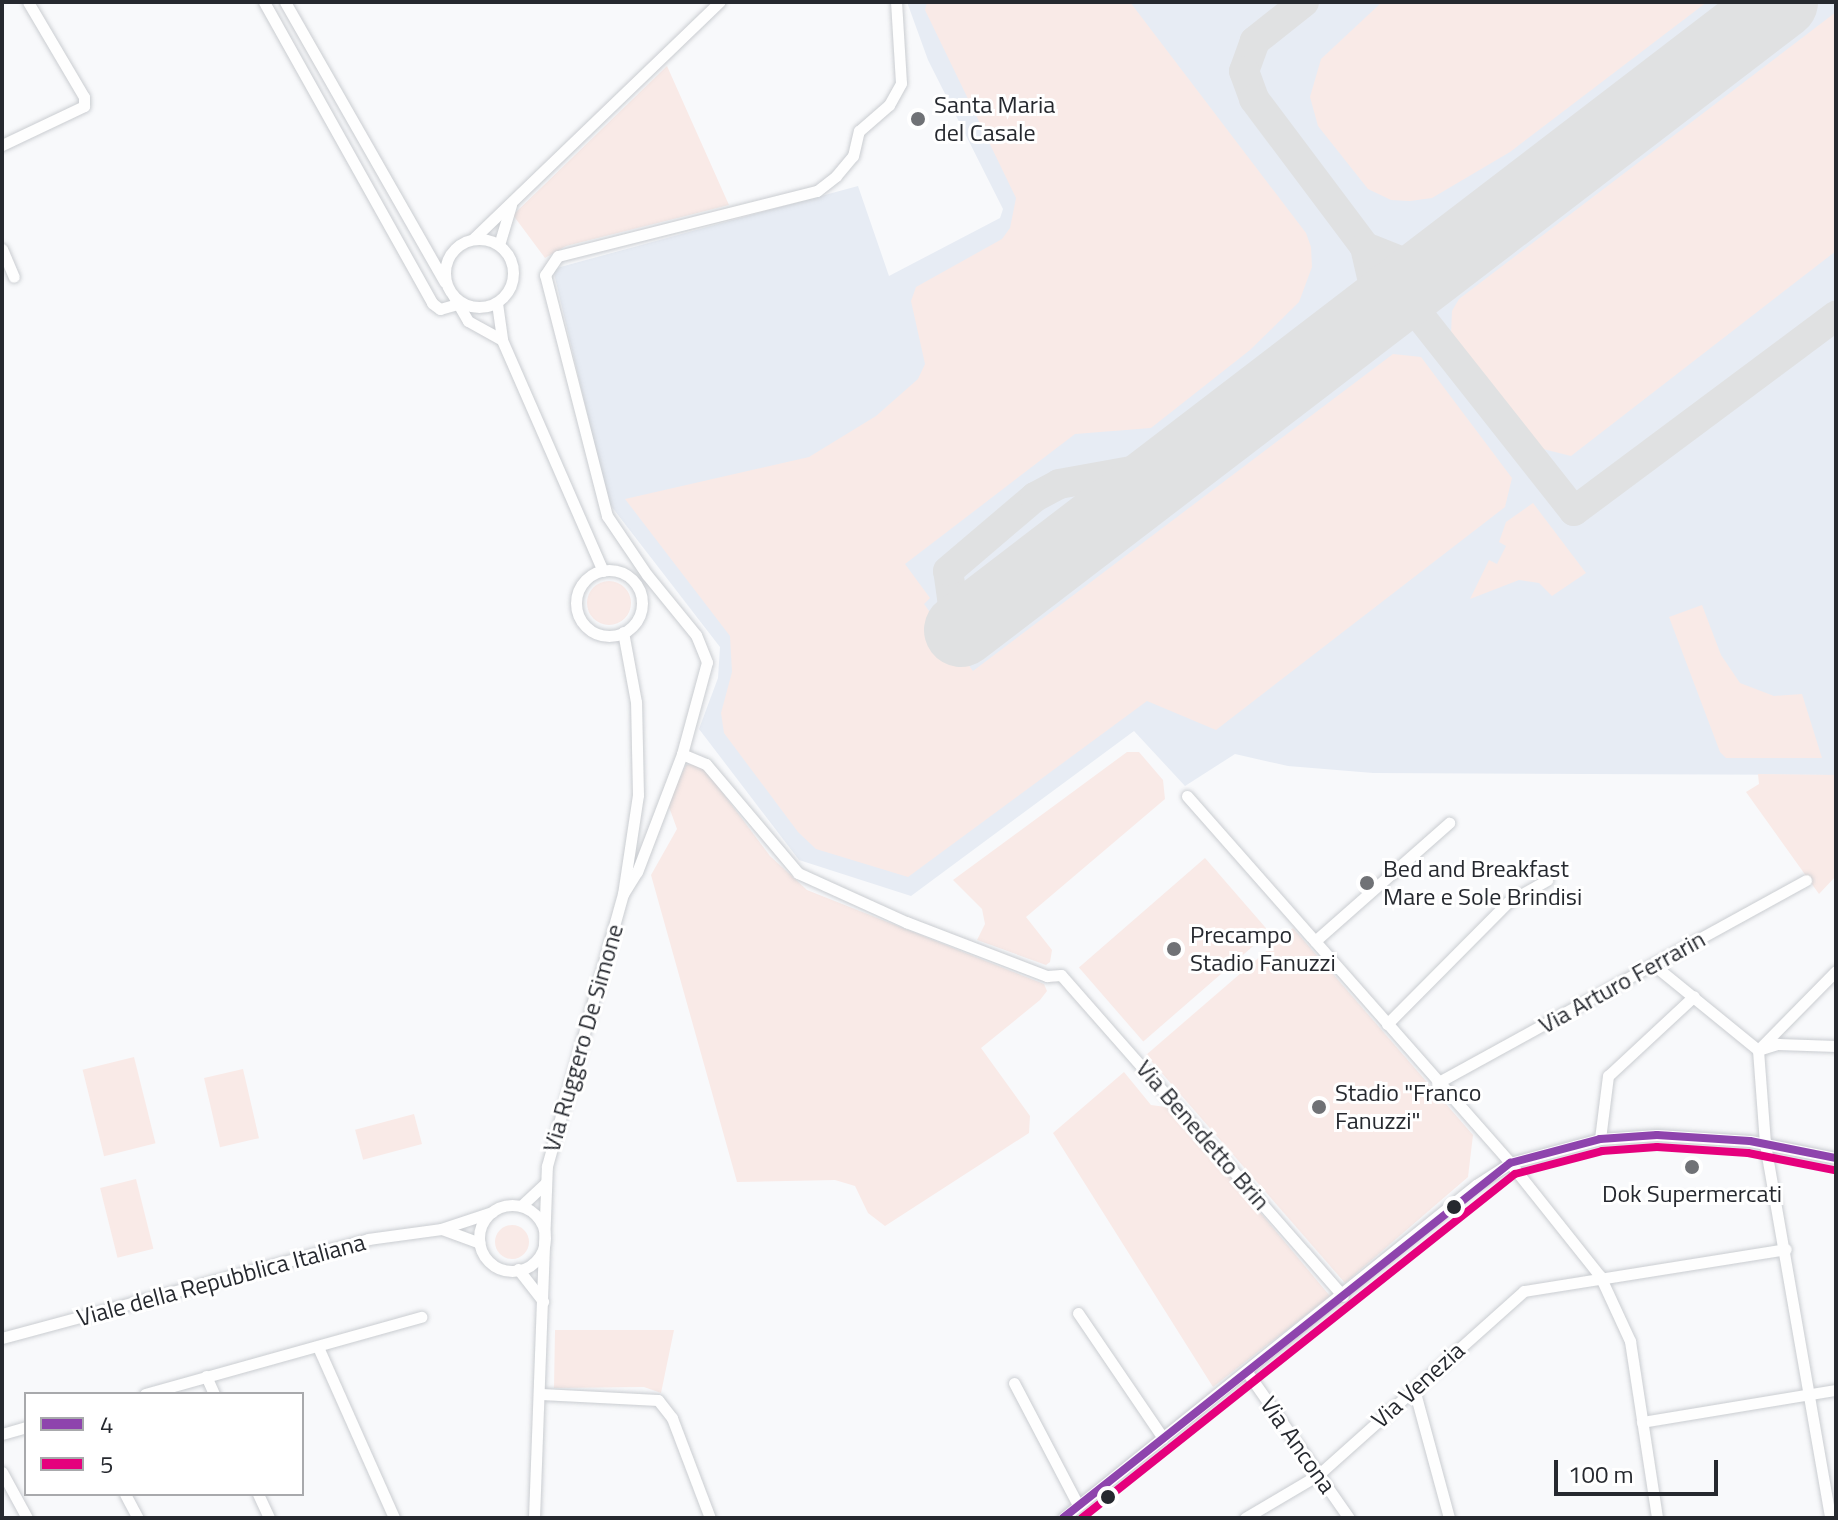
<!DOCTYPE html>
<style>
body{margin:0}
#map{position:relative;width:1838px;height:1520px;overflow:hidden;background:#f8f9fb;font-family:"Titillium Web",sans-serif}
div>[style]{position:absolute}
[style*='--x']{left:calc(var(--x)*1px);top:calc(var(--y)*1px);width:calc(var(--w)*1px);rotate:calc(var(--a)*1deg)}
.built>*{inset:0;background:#e7ecf4}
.green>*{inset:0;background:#f9eae7;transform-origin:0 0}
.round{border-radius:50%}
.taxiway>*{height:30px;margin:-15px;padding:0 15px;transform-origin:15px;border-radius:15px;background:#e0e1e2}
.runway>*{height:74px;margin:-37px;padding:0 37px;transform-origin:37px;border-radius:37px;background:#e0e1e2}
.roads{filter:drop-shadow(0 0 2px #cacdd1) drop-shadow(0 0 2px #cacdd1)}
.minor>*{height:11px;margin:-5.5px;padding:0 5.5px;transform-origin:5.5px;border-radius:5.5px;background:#fefefe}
.minor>.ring{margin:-5.5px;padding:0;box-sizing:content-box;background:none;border:11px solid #fefefe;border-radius:50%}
.bus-1>*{height:8px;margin:-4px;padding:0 4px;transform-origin:4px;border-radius:4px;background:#8e44ad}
.bus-2>*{height:8px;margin:-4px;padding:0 4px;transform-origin:4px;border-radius:4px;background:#e5007d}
.dots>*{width:22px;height:22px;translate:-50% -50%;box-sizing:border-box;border:4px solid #fff;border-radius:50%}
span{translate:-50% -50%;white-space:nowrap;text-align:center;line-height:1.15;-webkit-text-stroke:6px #fff;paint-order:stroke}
.poi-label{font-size:24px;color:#26292f}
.left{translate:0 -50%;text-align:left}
.street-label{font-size:24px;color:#26292f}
.frame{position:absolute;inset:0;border:4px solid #26292f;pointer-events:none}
.legend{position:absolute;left:24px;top:1392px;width:280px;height:104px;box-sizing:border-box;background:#fff;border:2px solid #a8a9ac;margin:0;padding:10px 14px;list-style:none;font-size:24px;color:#26292f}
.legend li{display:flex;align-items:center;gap:16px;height:40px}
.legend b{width:40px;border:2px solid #a8a9ac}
.scale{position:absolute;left:1554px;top:1460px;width:164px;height:36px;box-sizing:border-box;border:4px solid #26292f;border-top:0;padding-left:10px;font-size:24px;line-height:28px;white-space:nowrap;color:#26292f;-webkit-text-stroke:6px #fff;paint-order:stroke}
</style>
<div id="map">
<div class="built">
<i style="clip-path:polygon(907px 2px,1836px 2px,1836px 775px,1373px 773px,1288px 766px,1235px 754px,1185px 786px,1134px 731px,911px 896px,799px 860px,699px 729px,718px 678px,720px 647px,608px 502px,553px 269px,858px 186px,889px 276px,1000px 218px,1003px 209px,928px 60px)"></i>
</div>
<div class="green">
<i style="clip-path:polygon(927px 2px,1130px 2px,1306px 233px,1311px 247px,1312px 267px,1299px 302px,1250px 350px,1151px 428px,1075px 434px,905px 564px,930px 598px,924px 604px,973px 671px,1393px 354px,1421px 357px,1512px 478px,1505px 507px,1216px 730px,1147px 701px,908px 877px,816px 849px,798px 832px,724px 733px,721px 713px,732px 672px,730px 636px,625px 499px,809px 457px,876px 416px,918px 379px,925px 364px,911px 301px,916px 287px,1002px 239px,1010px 228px,1016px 198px,925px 10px)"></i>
<i style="clip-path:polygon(1382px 2px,1707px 2px,1510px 152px,1432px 198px,1410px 201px,1391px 200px,1368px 189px,1318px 126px,1310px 97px,1321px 59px)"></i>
<i style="clip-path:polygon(1836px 12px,1836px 251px,1571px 456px,1539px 448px,1451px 334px,1452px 311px,1459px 299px)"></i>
<i style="clip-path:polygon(667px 66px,729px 205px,566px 246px,545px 258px,513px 215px)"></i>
<i style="clip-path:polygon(1533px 503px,1586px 573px,1552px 596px,1539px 583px,1519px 580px,1470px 599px,1489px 560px,1497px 564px,1506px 546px,1499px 542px,1506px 522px)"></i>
<i class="round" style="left:587px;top:581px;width:44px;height:44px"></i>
<i style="clip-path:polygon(1702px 605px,1721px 655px,1740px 683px,1774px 696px,1802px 694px,1822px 758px,1726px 758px,1720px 752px,1669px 617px)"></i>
<i style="clip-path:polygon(1127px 752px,1139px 752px,1163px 780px,1165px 799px,1026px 917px,1052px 950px,1050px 962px,1046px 965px,977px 940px,985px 924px,982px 909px,953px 880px)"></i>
<i style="clip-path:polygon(695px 764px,704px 768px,770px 856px,807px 890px,1044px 984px,1047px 991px,1040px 1000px,981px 1048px,1030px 1116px,1029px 1133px,885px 1226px,868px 1213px,855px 1186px,835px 1180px,737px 1182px,651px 875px,677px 829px,669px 807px,673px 792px,686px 765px)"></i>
<i style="clip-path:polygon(1758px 774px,1836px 775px,1836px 876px,1819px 894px,1746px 792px,1759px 784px)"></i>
<i style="left:1205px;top:858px;width:98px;height:167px;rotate:49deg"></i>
<i style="clip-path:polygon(1293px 928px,1473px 1135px,1468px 1177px,1345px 1283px,1146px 1055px)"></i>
<i style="left:134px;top:1057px;width:89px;height:53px;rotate:76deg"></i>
<i style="left:243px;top:1069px;width:71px;height:40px;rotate:77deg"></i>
<i style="clip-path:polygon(1124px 1072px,1151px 1105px,1173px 1108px,1330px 1296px,1213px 1387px,1053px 1133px)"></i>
<i style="left:414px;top:1114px;width:31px;height:61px;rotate:75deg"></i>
<i style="left:136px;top:1179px;width:72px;height:37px;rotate:76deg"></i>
<i class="round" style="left:495px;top:1225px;width:34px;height:34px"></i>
<i style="clip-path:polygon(555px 1330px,674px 1330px,661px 1393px,644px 1387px,554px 1388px)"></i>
</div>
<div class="taxiway">
<i style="--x:1304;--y:2;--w:63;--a:141.5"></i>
<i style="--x:1255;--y:41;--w:32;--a:110"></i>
<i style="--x:1244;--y:71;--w:30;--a:70"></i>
<i style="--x:1254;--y:99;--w:185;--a:53.1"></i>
<i style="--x:1365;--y:247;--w:37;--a:77"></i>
<i style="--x:1373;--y:283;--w:34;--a:109"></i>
<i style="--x:1362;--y:315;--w:23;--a:131"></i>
<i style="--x:1365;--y:247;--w:46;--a:21.6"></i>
<i style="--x:1408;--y:264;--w:45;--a:-14"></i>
<i style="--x:1401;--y:292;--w:279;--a:51.7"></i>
<i style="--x:1574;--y:511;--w:327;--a:-36.7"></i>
<i style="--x:992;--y:606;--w:30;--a:178"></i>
<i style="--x:962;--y:607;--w:13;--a:-138"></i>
<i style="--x:952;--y:598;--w:27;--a:-98"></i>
<i style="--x:948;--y:571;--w:114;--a:-40.4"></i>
<i style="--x:1035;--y:497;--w:27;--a:-28"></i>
<i style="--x:1059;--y:484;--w:124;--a:-10.2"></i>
</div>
<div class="runway">
<i style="--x:961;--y:630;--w:1033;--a:-37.45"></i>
</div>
<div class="roads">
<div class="minor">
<i style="--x:264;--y:2;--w:345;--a:60.8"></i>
<i style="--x:432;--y:303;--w:10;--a:37"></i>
<i style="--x:440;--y:309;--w:19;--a:-16"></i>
<i style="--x:285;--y:2;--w:322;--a:60.3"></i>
<i style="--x:2;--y:145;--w:91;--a:-25.4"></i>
<i style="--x:84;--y:106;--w:9;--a:-90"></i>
<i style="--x:84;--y:97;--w:110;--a:-120.5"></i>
<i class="ring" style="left:445px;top:239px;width:57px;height:57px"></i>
<i style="--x:473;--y:239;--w:342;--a:-43.9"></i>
<i style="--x:499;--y:245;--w:42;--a:-73.3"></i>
<i style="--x:2;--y:249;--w:30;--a:67"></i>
<i style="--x:453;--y:295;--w:30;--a:60"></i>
<i style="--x:468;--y:321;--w:39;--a:29"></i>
<i style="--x:502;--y:340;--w:252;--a:66.4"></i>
<i style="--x:497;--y:303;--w:37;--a:82"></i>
<i class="ring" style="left:576px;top:570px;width:55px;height:55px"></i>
<i style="--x:682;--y:754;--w:26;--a:23"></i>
<i style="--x:706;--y:764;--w:143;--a:49.8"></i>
<i style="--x:798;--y:873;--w:119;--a:24.4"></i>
<i style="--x:906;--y:922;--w:151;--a:21"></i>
<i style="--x:1047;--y:976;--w:14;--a:-4"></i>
<i style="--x:1061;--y:975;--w:427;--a:48.7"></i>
<i style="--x:1187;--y:796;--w:489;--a:48.6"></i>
<i style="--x:1510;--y:1163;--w:144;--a:51.5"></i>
<i style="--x:1600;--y:1276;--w:72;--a:65.2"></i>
<i style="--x:1630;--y:1341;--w:179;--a:81.3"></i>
<i style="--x:623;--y:894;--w:26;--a:-58"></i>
<i style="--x:637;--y:872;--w:126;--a:-69.1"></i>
<i style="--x:682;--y:754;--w:95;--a:-74.8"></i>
<i style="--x:707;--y:662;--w:29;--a:-112"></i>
<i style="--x:696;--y:635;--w:77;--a:-129.2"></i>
<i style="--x:647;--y:575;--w:71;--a:-124.1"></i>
<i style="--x:607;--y:516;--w:249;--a:-104.4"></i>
<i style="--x:545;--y:275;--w:23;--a:-56"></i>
<i style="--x:558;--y:256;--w:267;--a:-14.1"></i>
<i style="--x:817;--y:191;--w:24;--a:-38"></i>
<i style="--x:836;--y:176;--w:26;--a:-50"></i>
<i style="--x:853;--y:156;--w:26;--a:-77"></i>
<i style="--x:859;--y:131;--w:40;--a:-41"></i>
<i style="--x:889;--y:105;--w:25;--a:-61"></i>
<i style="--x:901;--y:83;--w:81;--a:-93.5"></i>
<i style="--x:1315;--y:941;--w:179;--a:-41.4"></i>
<i style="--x:1655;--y:966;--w:133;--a:39.2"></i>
<i style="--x:1387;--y:1024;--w:172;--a:-45.2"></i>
<i style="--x:1508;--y:902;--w:45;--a:-29.4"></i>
<i style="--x:1758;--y:1050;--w:94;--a:85.7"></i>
<i style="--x:1765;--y:1144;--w:380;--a:80.1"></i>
<i style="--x:1758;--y:1050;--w:111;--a:-45.4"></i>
<i style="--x:1758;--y:1050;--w:21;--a:-17"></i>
<i style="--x:1778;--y:1044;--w:58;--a:2"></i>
<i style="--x:1437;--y:1083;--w:421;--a:-28.8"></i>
<i style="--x:1600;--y:1139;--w:64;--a:-82.8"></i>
<i style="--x:1608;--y:1076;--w:117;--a:-42.9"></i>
<i class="ring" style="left:479px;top:1205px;width:55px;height:55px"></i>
<i style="--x:521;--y:1206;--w:34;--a:-43"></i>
<i style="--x:442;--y:1229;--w:40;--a:20.2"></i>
<i style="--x:518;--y:1269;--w:41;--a:52"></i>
<i style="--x:1078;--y:1313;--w:151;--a:55.8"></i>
<i style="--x:2;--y:1338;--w:379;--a:-15.1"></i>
<i style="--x:368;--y:1239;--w:74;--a:-7.8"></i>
<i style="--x:441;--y:1229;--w:54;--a:-18.4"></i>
<i style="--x:318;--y:1347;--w:187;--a:66"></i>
<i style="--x:1247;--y:1372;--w:178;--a:55.1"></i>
<i style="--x:206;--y:1376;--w:20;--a:66"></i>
<i style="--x:1014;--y:1383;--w:138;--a:62.3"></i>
<i style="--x:1414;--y:1389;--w:134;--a:74.8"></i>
<i style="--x:145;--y:1394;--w:287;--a:-15.6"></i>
<i style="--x:541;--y:1394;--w:117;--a:2.9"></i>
<i style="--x:658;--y:1400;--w:23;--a:52"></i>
<i style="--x:672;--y:1418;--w:107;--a:69.2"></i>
<i style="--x:1642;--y:1422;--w:197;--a:-9.4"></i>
<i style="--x:2;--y:1434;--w:25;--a:-16"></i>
<i style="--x:2;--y:1472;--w:52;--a:61.5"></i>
<i style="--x:125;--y:1494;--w:27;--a:62"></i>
<i style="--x:258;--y:1494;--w:26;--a:65"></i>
<i style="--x:534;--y:1518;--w:352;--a:-87.9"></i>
<i style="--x:547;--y:1166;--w:282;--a:-74.4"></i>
<i style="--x:623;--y:894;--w:100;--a:-81.4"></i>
<i style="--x:638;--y:795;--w:93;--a:-91.2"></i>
<i style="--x:636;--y:702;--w:71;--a:-100.5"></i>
<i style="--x:1063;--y:1518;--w:531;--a:-38.88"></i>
<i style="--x:1476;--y:1185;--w:40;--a:-32.9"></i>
<i style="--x:1510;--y:1163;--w:93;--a:-14.9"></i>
<i style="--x:1600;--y:1139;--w:57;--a:-4"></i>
<i style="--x:1657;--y:1135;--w:93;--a:3.7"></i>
<i style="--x:1750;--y:1141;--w:88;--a:11.2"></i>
<i style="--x:1245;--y:1518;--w:85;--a:-30.5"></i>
<i style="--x:1318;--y:1475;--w:276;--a:-41.8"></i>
<i style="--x:1524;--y:1291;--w:265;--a:-9.1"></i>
</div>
</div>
<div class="bus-1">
<i style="--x:1063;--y:1518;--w:571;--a:-38.46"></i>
<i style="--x:1510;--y:1163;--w:93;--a:-14.9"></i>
<i style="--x:1600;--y:1139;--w:57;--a:-4"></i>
<i style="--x:1657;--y:1135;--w:93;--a:3.7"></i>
<i style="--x:1750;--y:1141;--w:88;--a:11.2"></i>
</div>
<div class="bus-2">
<i style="--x:1082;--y:1518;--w:553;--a:-38.47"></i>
<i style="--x:1515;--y:1174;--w:90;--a:-14.8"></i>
<i style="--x:1602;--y:1151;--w:55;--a:-4.2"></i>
<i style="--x:1657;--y:1147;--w:91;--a:3.8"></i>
<i style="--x:1748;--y:1153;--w:88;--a:11.2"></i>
</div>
<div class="dots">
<i style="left:918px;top:119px;background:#707276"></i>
<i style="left:1367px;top:883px;background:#707276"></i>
<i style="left:1174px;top:949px;background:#707276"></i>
<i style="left:1319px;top:1107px;background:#707276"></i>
<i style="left:1692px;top:1167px;background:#707276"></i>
<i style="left:1454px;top:1207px;background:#26292f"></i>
<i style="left:1108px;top:1497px;background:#26292f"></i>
</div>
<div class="poi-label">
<span class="left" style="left:934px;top:119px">Santa Maria<br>del Casale</span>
<span class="left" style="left:1383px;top:883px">Bed and Breakfast<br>Mare e Sole Brindisi</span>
<span class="left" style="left:1190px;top:949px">Precampo<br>Stadio Fanuzzi</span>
<span class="left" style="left:1335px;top:1107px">Stadio "Franco<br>Fanuzzi"</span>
<span style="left:1692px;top:1194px">Dok Supermercati</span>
</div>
<div class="street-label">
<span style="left:1622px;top:982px;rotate:-29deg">Via Arturo Ferrarin</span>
<span style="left:583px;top:1038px;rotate:-74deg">Via Ruggero De Simone</span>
<span style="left:1203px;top:1135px;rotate:49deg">Via Benedetto Brin</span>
<span style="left:221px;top:1280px;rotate:-15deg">Viale della Repubblica Italiana</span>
<span style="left:1418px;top:1385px;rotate:-42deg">Via Venezia</span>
<span style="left:1298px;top:1445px;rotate:55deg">Via Ancona</span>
</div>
<div class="frame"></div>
<ul class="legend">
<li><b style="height:10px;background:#8e44ad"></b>4</li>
<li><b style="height:10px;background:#e5007d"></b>5</li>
</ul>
<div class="scale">100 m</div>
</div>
